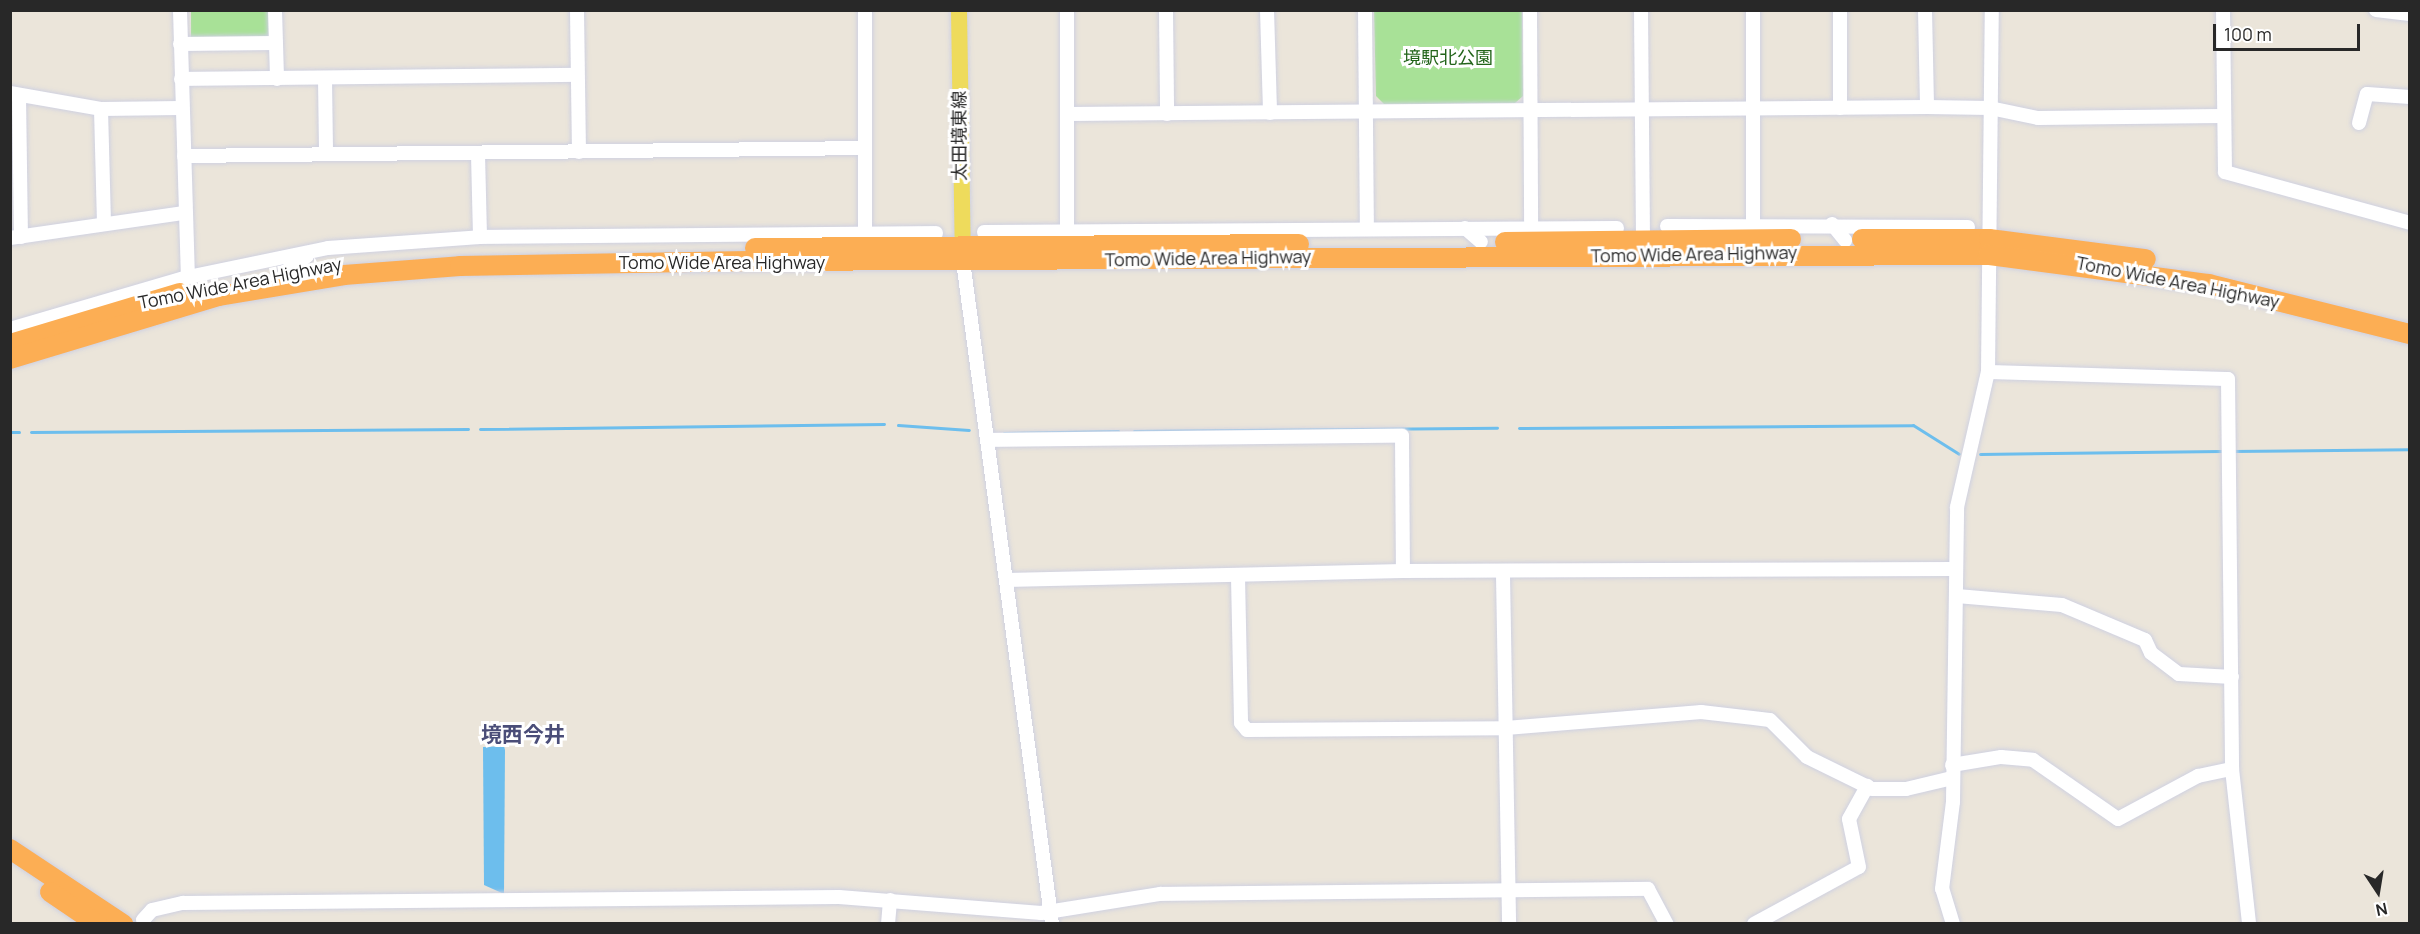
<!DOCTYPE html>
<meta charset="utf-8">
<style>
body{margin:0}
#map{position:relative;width:2420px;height:934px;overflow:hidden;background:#ebe5da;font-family:Manrope,"Noto Sans JP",sans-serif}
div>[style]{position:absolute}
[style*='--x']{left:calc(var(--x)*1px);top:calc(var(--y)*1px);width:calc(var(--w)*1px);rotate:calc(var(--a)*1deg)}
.green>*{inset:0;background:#a8e197;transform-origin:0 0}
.water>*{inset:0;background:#6dbeed}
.stream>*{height:3px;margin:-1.5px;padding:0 1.5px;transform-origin:1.5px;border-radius:1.5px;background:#6dbeed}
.roads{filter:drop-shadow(0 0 2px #cfd1e1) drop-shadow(0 0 2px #cfd1e1)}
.minor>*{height:14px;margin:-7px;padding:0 7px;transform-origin:7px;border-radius:7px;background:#fff}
.major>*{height:16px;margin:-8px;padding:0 8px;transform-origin:8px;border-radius:8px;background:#eedb5c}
.highway>*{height:20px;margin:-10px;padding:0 10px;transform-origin:10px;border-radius:10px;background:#fcae54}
span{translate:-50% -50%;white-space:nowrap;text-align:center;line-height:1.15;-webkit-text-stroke:6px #fff;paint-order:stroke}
.park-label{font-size:18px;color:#22641a}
.street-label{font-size:18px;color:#282828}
.quarter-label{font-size:21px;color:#4a4d78;font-weight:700}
.frame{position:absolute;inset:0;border:12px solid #282828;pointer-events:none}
.north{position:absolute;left:2348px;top:862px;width:60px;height:60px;-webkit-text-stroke:4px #fff;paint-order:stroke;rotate:168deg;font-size:16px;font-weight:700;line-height:24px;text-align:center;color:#282828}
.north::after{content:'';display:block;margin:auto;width:21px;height:27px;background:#282828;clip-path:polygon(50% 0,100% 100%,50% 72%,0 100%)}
.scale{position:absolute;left:2213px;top:24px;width:147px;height:27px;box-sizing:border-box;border:3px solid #282828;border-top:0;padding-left:8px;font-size:18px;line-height:21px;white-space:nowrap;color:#282828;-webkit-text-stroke:4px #fff;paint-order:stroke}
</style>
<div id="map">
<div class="green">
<i style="left:191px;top:11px;width:80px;height:26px"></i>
<i style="clip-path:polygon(1374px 11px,1522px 11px,1523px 96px,1515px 103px,1384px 104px,1376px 96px)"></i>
</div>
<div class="water">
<i style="clip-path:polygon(504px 746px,505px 750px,504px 894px,484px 885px,483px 747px)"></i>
</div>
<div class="stream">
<i style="--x:898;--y:425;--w:71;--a:4"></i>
<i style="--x:1519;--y:428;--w:394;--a:-0.4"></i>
<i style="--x:1913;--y:425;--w:54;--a:32.2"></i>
<i style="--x:480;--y:429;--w:404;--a:-0.7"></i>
<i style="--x:1134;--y:431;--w:363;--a:-0.5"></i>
<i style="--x:10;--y:432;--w:9;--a:0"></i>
<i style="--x:31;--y:432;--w:437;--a:-0.4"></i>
<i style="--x:1004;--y:433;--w:114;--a:-1"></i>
<i style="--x:2232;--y:451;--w:178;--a:-0.6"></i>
<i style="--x:1980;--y:454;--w:241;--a:-0.7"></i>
</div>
<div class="roads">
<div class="minor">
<i style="--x:180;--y:10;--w:267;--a:88.3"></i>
<i style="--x:275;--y:10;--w:69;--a:88.3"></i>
<i style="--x:577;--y:10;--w:142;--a:89.2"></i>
<i style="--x:1067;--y:10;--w:221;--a:90"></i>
<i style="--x:1166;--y:10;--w:104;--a:89.4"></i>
<i style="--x:1267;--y:10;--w:103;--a:88.3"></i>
<i style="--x:1365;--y:10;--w:218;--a:89.5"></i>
<i style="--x:1530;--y:10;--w:217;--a:89.7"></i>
<i style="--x:1641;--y:10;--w:237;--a:89.5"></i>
<i style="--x:1753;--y:10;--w:214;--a:90"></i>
<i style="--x:1840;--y:10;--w:98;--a:90"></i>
<i style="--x:1925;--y:10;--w:97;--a:88.8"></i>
<i style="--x:2223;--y:10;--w:162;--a:89.3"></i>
<i style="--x:2225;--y:172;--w:192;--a:15.4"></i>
<i style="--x:2376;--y:10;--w:34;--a:7"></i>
<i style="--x:180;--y:44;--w:96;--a:-0.6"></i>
<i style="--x:181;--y:79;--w:396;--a:-0.6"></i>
<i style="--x:325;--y:79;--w:75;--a:89.2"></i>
<i style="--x:10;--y:93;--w:92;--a:10"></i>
<i style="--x:101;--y:109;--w:80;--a:-0.7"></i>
<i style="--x:19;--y:95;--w:142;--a:89.2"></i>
<i style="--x:101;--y:109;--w:115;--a:88.5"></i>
<i style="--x:1068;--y:114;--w:859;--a:-0.47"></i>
<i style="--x:1927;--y:107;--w:63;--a:0.9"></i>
<i style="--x:1990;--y:108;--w:49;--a:11.8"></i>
<i style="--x:2038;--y:118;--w:184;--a:-0.6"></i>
<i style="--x:2359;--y:123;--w:30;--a:-75"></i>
<i style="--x:2367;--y:94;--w:43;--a:4"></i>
<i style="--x:478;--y:154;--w:83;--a:88.6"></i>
<i style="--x:184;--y:156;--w:681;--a:-0.67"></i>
<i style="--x:1832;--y:224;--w:21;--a:51"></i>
<i style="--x:1667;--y:226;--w:301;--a:0.2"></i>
<i style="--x:1465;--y:228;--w:21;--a:41"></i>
<i style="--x:984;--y:232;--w:633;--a:-0.36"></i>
<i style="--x:865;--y:233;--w:223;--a:-90"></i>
<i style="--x:10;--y:238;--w:176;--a:-8.2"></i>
<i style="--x:963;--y:261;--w:669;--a:82.35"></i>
<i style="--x:285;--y:272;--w:27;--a:-36"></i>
<i style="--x:10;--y:329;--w:185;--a:-16.3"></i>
<i style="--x:188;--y:277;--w:143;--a:-11.7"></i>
<i style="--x:328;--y:248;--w:152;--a:-4.1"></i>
<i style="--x:480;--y:237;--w:456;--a:-0.5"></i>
<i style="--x:1988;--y:372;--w:240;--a:1.7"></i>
<i style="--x:2228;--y:379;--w:390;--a:89.4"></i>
<i style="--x:2232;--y:769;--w:156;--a:83.7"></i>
<i style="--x:987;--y:440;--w:415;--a:-0.6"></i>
<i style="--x:1402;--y:436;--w:135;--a:89.6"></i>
<i style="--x:1503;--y:575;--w:349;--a:89"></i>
<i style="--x:1238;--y:577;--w:146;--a:88.8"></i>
<i style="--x:1241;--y:723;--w:9;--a:49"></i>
<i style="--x:1247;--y:730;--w:259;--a:-0.4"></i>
<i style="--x:1506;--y:728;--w:196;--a:-4.7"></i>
<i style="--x:1701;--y:712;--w:69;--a:6.6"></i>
<i style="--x:1770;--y:720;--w:52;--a:45"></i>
<i style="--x:1807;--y:757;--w:72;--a:26.2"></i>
<i style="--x:1872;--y:789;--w:34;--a:0"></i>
<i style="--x:1906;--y:789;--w:47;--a:-13.4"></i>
<i style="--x:1006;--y:580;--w:397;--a:-1.3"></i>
<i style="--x:1403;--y:571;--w:553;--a:-0.21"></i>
<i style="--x:1957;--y:596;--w:105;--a:4.9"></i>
<i style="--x:2062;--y:605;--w:90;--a:22.9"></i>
<i style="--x:2145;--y:640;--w:14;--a:65"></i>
<i style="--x:2151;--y:653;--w:35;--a:37"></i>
<i style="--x:2179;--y:674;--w:53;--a:3.2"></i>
<i style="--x:1952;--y:765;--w:50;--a:-9.3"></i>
<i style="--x:2001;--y:757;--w:32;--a:5"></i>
<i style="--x:2033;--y:760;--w:103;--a:34.8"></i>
<i style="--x:2118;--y:819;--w:91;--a:-28.3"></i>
<i style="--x:2198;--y:776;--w:35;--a:-12"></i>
<i style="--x:143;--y:920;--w:13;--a:-48"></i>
<i style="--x:152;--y:910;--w:32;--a:-13"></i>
<i style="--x:183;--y:903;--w:656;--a:-0.52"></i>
<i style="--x:839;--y:897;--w:203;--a:4.5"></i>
<i style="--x:1041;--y:913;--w:121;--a:-9.1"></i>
<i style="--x:1160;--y:894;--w:488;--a:-0.6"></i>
<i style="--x:1648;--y:889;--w:40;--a:62"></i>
<i style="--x:888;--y:924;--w:24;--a:-85"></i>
<i style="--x:1754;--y:924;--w:119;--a:-28.5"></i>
<i style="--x:1859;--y:867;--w:49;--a:-101.8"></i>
<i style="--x:1849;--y:819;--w:38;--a:-61"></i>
<i style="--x:1953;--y:924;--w:37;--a:-107"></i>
<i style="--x:1942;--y:889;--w:88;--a:-82.8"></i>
<i style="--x:1953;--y:802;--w:295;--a:-89.2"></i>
<i style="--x:1957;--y:507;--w:139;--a:-77.1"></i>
<i style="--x:1988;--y:372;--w:362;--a:-89.4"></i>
</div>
<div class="major">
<i style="--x:959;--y:10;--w:247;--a:89.1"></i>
</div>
<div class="highway">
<i style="--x:1862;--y:239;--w:127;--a:0"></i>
<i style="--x:1989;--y:239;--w:158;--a:7.3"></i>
<i style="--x:1505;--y:242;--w:286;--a:-0.6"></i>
<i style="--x:755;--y:248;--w:544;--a:-0.42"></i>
<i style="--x:10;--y:344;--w:177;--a:-16.7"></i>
<i style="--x:10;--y:359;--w:218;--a:-16.8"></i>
<i style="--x:219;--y:296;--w:127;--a:-9.5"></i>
<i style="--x:344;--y:275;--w:116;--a:-4.4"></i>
<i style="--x:460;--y:266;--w:291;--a:-1"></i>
<i style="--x:751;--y:261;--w:1237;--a:-0.28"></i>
<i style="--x:1988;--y:255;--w:223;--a:7.5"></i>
<i style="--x:2209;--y:284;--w:207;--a:14"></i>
<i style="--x:10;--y:849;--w:136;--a:33.6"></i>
<i style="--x:50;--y:892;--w:57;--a:34.2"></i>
</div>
</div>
<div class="park-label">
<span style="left:1448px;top:57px">境駅北公園</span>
</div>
<div class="street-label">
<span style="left:959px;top:136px;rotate:-90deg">太田境東線</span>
<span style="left:1694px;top:254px;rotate:-1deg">Tomo Wide Area Highway</span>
<span style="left:1208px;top:258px;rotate:-1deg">Tomo Wide Area Highway</span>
<span style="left:722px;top:262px">Tomo Wide Area Highway</span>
<span style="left:2178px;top:282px;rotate:11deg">Tomo Wide Area Highway</span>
<span style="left:240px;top:283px;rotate:-11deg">Tomo Wide Area Highway</span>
</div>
<div class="quarter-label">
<span style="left:523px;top:734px">境西今井</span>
</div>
<div class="frame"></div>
<div class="north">N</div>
<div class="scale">100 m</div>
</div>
